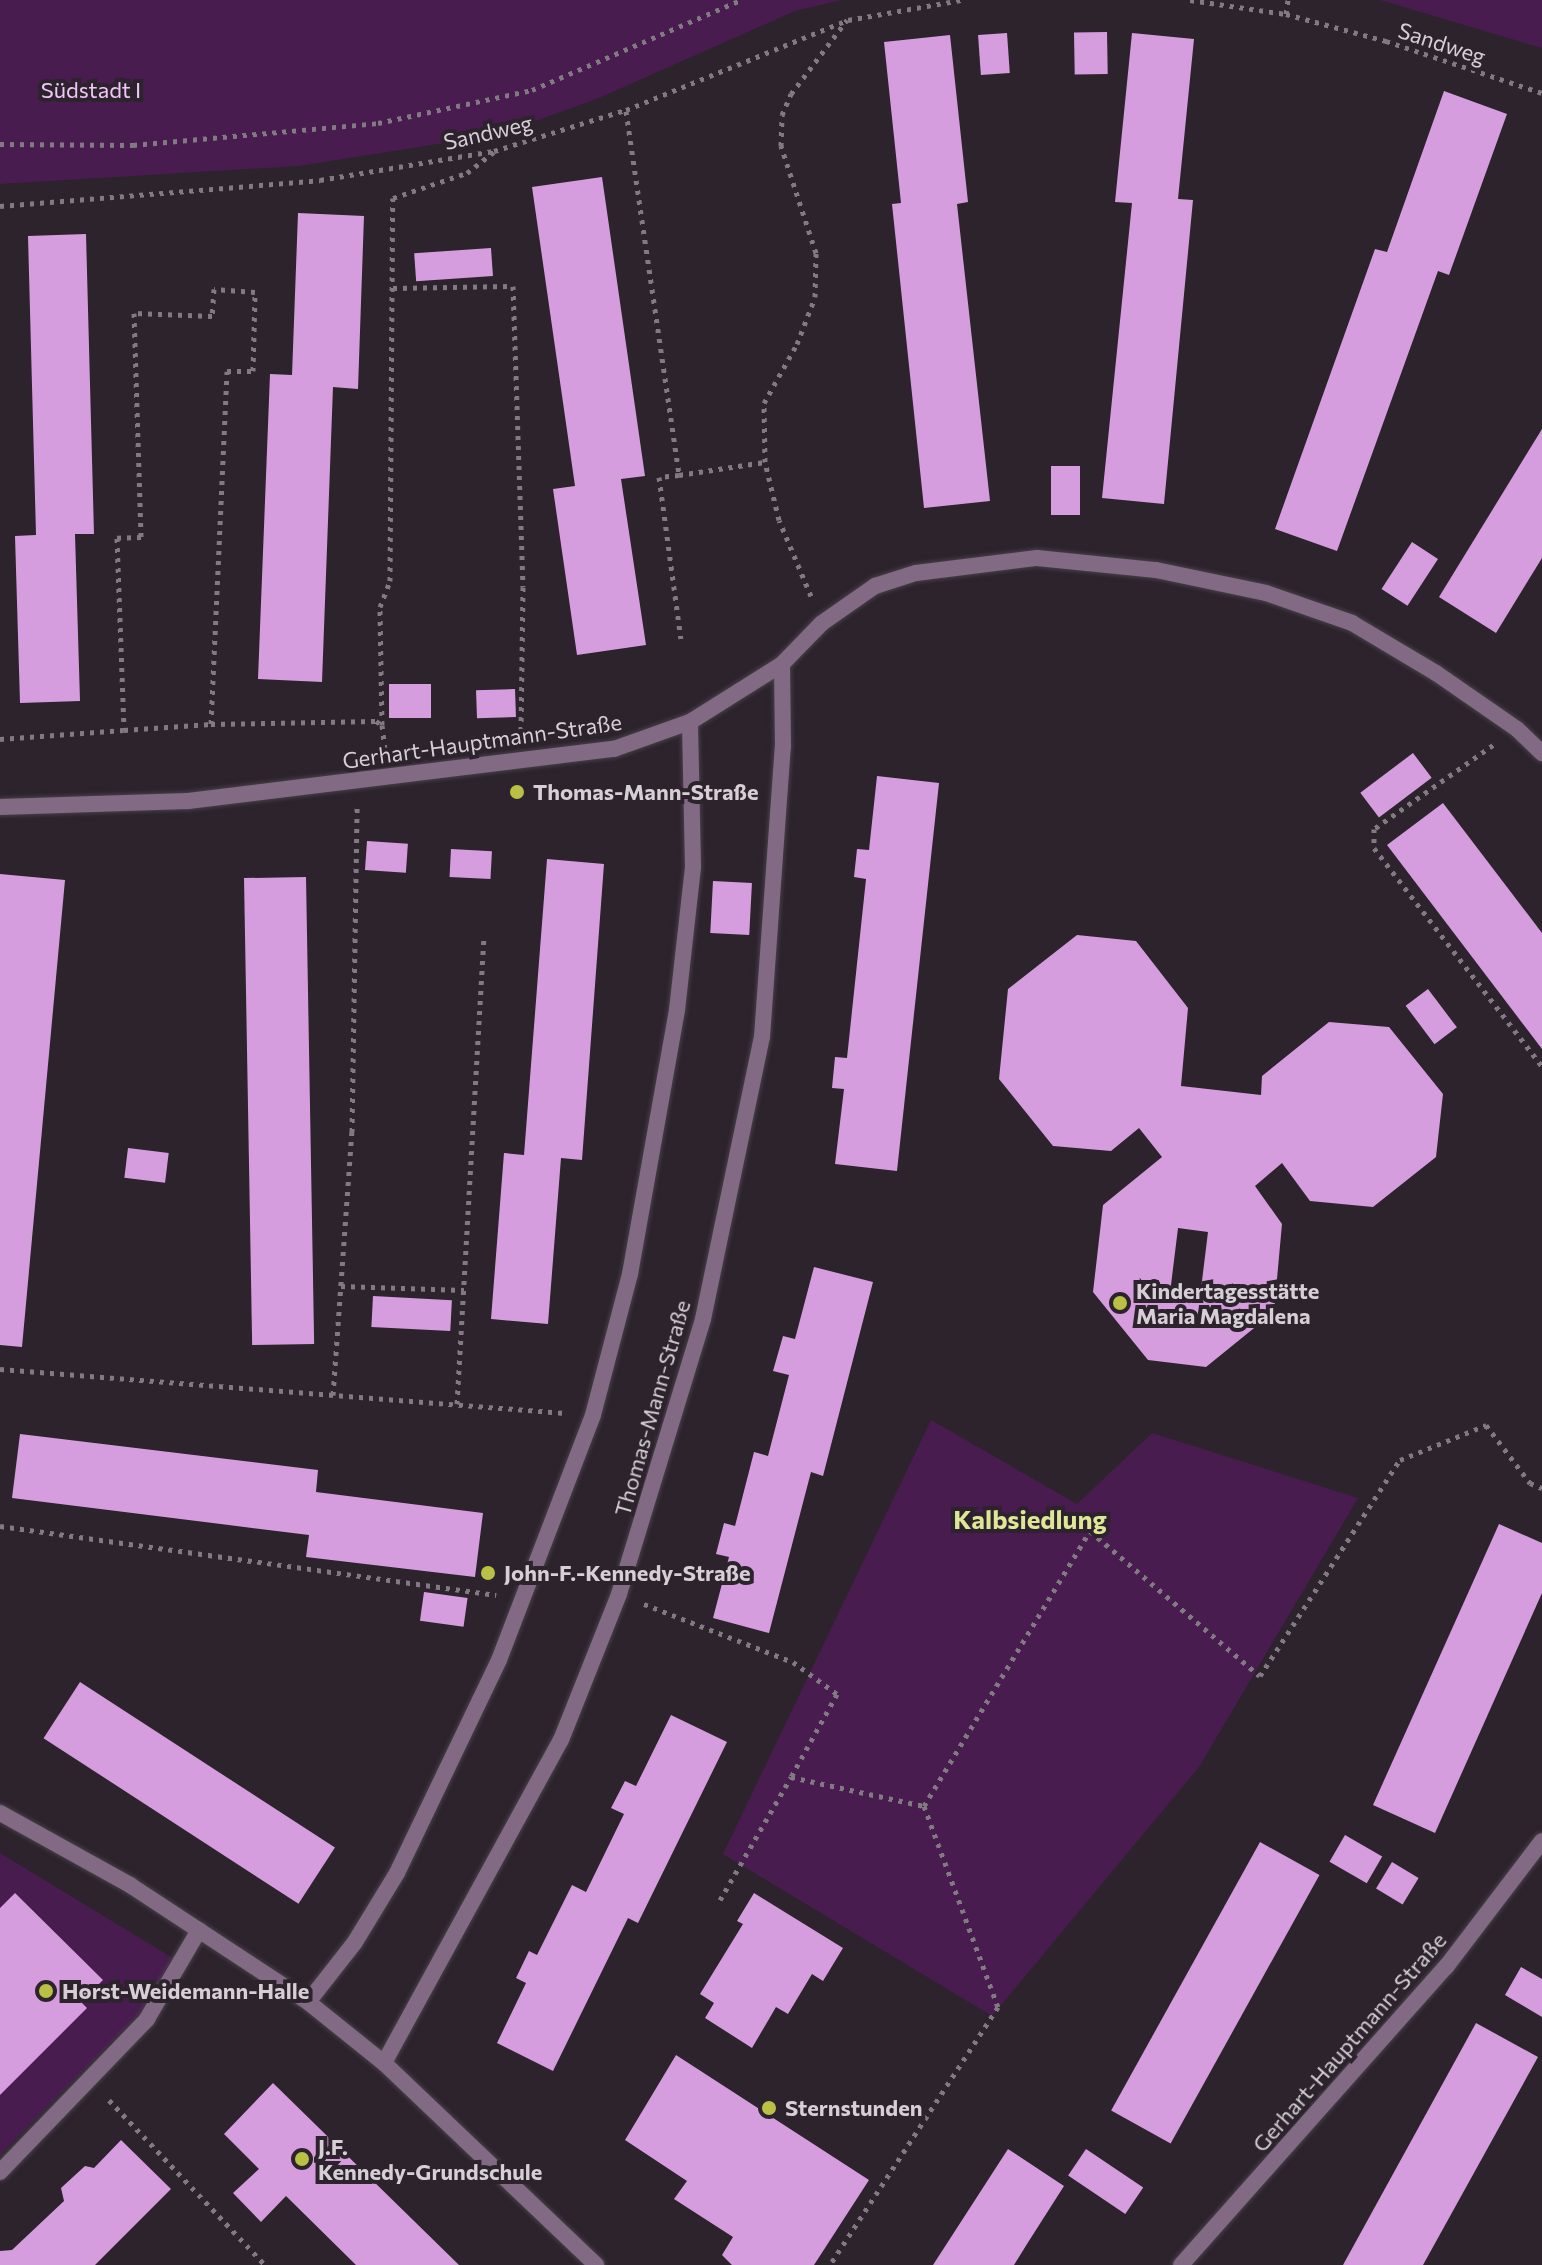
<!DOCTYPE html>
<meta charset="utf-8">
<style>
body{margin:0}
#map{position:relative;width:1542px;height:2265px;overflow:hidden;background:#2c232d;font-family:Commissioner,sans-serif}
div>[style]{position:absolute}
[style*='--x']{left:calc(var(--x)*1px);top:calc(var(--y)*1px);width:calc(var(--w)*1px);rotate:calc(var(--a)*1deg)}
.green>*{inset:0;background:#481c4f}
.building>*{inset:0;background:#d69dde;transform-origin:0 0}
.path>*{height:5px;margin-top:-2.5px;transform-origin:0;background:repeating-linear-gradient(90deg,#827a82 0 4px,transparent 0 10px)}
.roads{filter:drop-shadow(0 0 2px #473f48) drop-shadow(0 0 2px #473f48)}
.service>*{height:16px;margin:-8px;padding:0 8px;transform-origin:8px;border-radius:8px;background:#826a85}
.minor>*{height:16px;margin:-8px;padding:0 8px;transform-origin:8px;border-radius:8px;background:#826a85}
.dots>*{width:22px;height:22px;translate:-50% -50%;box-sizing:border-box;border:4px solid #2c232d;border-radius:50%}
span{translate:-50% -50%;white-space:nowrap;text-align:center;line-height:1.15;-webkit-text-stroke:8px #2c232d;paint-order:stroke}
.street-label{font-size:22px;color:#d6d0d6}
.park-label{font-size:22px;color:#f1c5f8}
.poi-label{font-size:22px;color:#d6d0d6;font-weight:700}
.left{translate:0 -50%;text-align:left}
.quarter-label{font-size:26px;color:#e0e698;font-weight:700}
</style>
<div id="map">
<div class="green">
<i style="clip-path:polygon(0 0,841px 0,795px 11px,599px 98px,500px 134px,299px 166px,0 184px)"></i>
<i style="clip-path:polygon(1380px 0,1542px 0,1542px 48px)"></i>
<i style="clip-path:polygon(931px 1420px,1077px 1504px,1152px 1433px,1358px 1498px,1199px 1767px,992px 2016px,723px 1854px)"></i>
<i style="clip-path:polygon(0 1853px,186px 1966px,0 2155px)"></i>
</div>
<div class="building">
<i style="left:1107px;top:32px;width:42px;height:33px;rotate:89deg"></i>
<i style="left:1007px;top:33px;width:40px;height:29px;rotate:86deg"></i>
<i style="clip-path:polygon(1132px 33px,1194px 39px,1178px 199px,1193px 200px,1164px 504px,1102px 498px,1132px 203px,1115px 202px)"></i>
<i style="clip-path:polygon(950px 35px,968px 202px,957px 204px,990px 501px,924px 508px,892px 204px,901px 203px,884px 42px)"></i>
<i style="clip-path:polygon(1444px 91px,1507px 114px,1449px 275px,1438px 271px,1337px 551px,1275px 529px,1375px 249px,1387px 252px)"></i>
<i style="clip-path:polygon(602px 177px,645px 476px,621px 479px,646px 645px,577px 655px,553px 489px,575px 486px,532px 187px)"></i>
<i style="clip-path:polygon(298px 213px,364px 216px,358px 389px,333px 387px,322px 682px,258px 679px,270px 374px,292px 375px)"></i>
<i style="clip-path:polygon(86px 234px,94px 534px,75px 534px,80px 701px,20px 703px,15px 536px,36px 535px,28px 236px)"></i>
<i style="left:491px;top:248px;width:28px;height:77px;rotate:86deg"></i>
<i style="clip-path:polygon(1542px 429px,1542px 558px,1496px 633px,1439px 597px)"></i>
<i style="left:1080px;top:466px;width:49px;height:29px;rotate:90deg"></i>
<i style="left:1412px;top:542px;width:31px;height:56px;rotate:33deg"></i>
<i style="left:389px;top:684px;width:42px;height:34px"></i>
<i style="left:515px;top:689px;width:28px;height:39px;rotate:88deg"></i>
<i style="left:1413px;top:753px;width:31px;height:66px;rotate:53deg"></i>
<i style="clip-path:polygon(877px 776px,939px 783px,897px 1171px,835px 1164px,844px 1089px,832px 1088px,835px 1057px,847px 1058px,866px 879px,854px 877px,857px 849px,869px 850px)"></i>
<i style="clip-path:polygon(1443px 803px,1542px 933px,1542px 1049px,1387px 845px)"></i>
<i style="left:367px;top:841px;width:41px;height:29px;rotate:4deg"></i>
<i style="left:451px;top:849px;width:41px;height:28px;rotate:3deg"></i>
<i style="clip-path:polygon(547px 859px,604px 864px,582px 1160px,561px 1158px,548px 1324px,491px 1319px,504px 1153px,524px 1155px)"></i>
<i style="clip-path:polygon(0 874px,65px 880px,22px 1347px,0 1345px)"></i>
<i style="left:306px;top:877px;width:467px;height:62px;rotate:89deg"></i>
<i style="left:713px;top:881px;width:39px;height:52px;rotate:3deg"></i>
<i style="clip-path:polygon(evenodd,1077px 935px,1136px 941px,1188px 1008px,1181px 1086px,1261px 1095px,1262px 1076px,1329px 1022px,1389px 1027px,1443px 1094px,1436px 1157px,1373px 1207px,1310px 1201px,1282px 1163px,1255px 1186px,1282px 1224px,1274px 1312px,1206px 1367px,1148px 1360px,1093px 1292px,1103px 1205px,1162px 1157px,1139px 1128px,1111px 1151px,1053px 1146px,999px 1079px,1008px 989px,1077px 935px,1178px 1228px,1208px 1232px,1201px 1289px,1171px 1285px,1178px 1228px)"></i>
<i style="left:1428px;top:989px;width:48px;height:28px;rotate:53deg"></i>
<i style="left:128px;top:1148px;width:41px;height:30px;rotate:7deg"></i>
<i style="clip-path:polygon(814px 1267px,873px 1282px,823px 1476px,811px 1472px,769px 1633px,713px 1618px,729px 1557px,716px 1554px,724px 1523px,735px 1526px,754px 1452px,768px 1456px,789px 1375px,773px 1371px,783px 1336px,795px 1339px)"></i>
<i style="left:373px;top:1296px;width:79px;height:31px;rotate:3deg"></i>
<i style="clip-path:polygon(20px 1434px,318px 1470px,316px 1492px,483px 1513px,475px 1577px,306px 1557px,309px 1535px,12px 1498px)"></i>
<i style="clip-path:polygon(1499px 1524px,1542px 1543px,1542px 1593px,1435px 1833px,1373px 1805px)"></i>
<i style="left:424px;top:1592px;width:44px;height:29px;rotate:8deg"></i>
<i style="left:80px;top:1682px;width:304px;height:67px;rotate:33deg"></i>
<i style="clip-path:polygon(671px 1715px,727px 1742px,638px 1923px,628px 1918px,553px 2071px,497px 2043px,526px 1983px,516px 1978px,529px 1951px,537px 1955px,572px 1885px,586px 1892px,624px 1814px,611px 1808px,625px 1781px,636px 1786px)"></i>
<i style="left:1345px;top:1835px;width:43px;height:31px;rotate:30deg"></i>
<i style="left:1260px;top:1842px;width:68px;height:307px;rotate:29deg"></i>
<i style="left:1392px;top:1862px;width:31px;height:31px;rotate:31deg"></i>
<i style="clip-path:polygon(15px 1893px,103px 1980px,81px 2002px,87px 2008px,0 2095px,0 1908px)"></i>
<i style="clip-path:polygon(754px 1893px,843px 1948px,823px 1981px,812px 1974px,788px 2014px,776px 2007px,752px 2048px,705px 2018px,714px 2003px,700px 1994px,743px 1924px,737px 1921px)"></i>
<i style="clip-path:polygon(1521px 1967px,1542px 1979px,1542px 2017px,1505px 1995px)"></i>
<i style="clip-path:polygon(1476px 2023px,1538px 2057px,1480px 2162px,1423px 2265px,1343px 2265px)"></i>
<i style="clip-path:polygon(676px 2055px,869px 2180px,814px 2265px,732px 2265px,722px 2255px,733px 2237px,674px 2199px,687px 2181px,625px 2140px)"></i>
<i style="clip-path:polygon(273px 2083px,459px 2265px,356px 2265px,286px 2196px,261px 2222px,233px 2193px,259px 2169px,224px 2134px)"></i>
<i style="clip-path:polygon(121px 2140px,171px 2189px,95px 2265px,0 2265px,0 2251px,12px 2250px,64px 2201px,61px 2188px,85px 2166px,94px 2168px)"></i>
<i style="clip-path:polygon(1008px 2149px,1064px 2186px,1027px 2244px,1014px 2265px,933px 2265px)"></i>
<i style="left:1086px;top:2149px;width:69px;height:32px;rotate:34deg"></i>
</div>
<div class="path">
<i style="--x:1190;--y:0;--w:97;--a:8.3"></i>
<i style="--x:1286;--y:14;--w:104;--a:15.1"></i>
<i style="--x:1386;--y:41;--w:164;--a:18.4"></i>
<i style="--x:1286;--y:14;--w:14;--a:-82"></i>
<i style="--x:626;--y:111;--w:368;--a:81.7"></i>
<i style="--x:679;--y:475;--w:87;--a:-8.6"></i>
<i style="--x:0;--y:144;--w:133;--a:0.4"></i>
<i style="--x:133;--y:145;--w:246;--a:-5.1"></i>
<i style="--x:378;--y:123;--w:157;--a:-12.1"></i>
<i style="--x:532;--y:90;--w:228;--a:-23.3"></i>
<i style="--x:0;--y:206;--w:321;--a:-4.6"></i>
<i style="--x:320;--y:180;--w:176;--a:-9.5"></i>
<i style="--x:494;--y:151;--w:138;--a:-17.3"></i>
<i style="--x:626;--y:110;--w:240;--a:-22.1"></i>
<i style="--x:848;--y:20;--w:116;--a:-10"></i>
<i style="--x:393;--y:288;--w:120;--a:-1"></i>
<i style="--x:513;--y:286;--w:301;--a:88.1"></i>
<i style="--x:523;--y:587;--w:144;--a:90.8"></i>
<i style="--x:679;--y:475;--w:20;--a:174"></i>
<i style="--x:659;--y:477;--w:163;--a:82.3"></i>
<i style="--x:811;--y:596;--w:82;--a:-112.8"></i>
<i style="--x:779;--y:520;--w:60;--a:-103.6"></i>
<i style="--x:765;--y:462;--w:59;--a:-91"></i>
<i style="--x:764;--y:403;--w:68;--a:-60.8"></i>
<i style="--x:797;--y:344;--w:50;--a:-69"></i>
<i style="--x:815;--y:297;--w:44;--a:-88.7"></i>
<i style="--x:816;--y:253;--w:113;--a:-108.1"></i>
<i style="--x:781;--y:146;--w:31;--a:-88"></i>
<i style="--x:782;--y:115;--w:23;--a:-67"></i>
<i style="--x:791;--y:94;--w:93;--a:-52.9"></i>
<i style="--x:211;--y:724;--w:165;--a:-1"></i>
<i style="--x:376;--y:721;--w:7;--a:34"></i>
<i style="--x:382;--y:725;--w:23;--a:83"></i>
<i style="--x:382;--y:725;--w:118;--a:-91"></i>
<i style="--x:380;--y:607;--w:28;--a:-69"></i>
<i style="--x:390;--y:581;--w:383;--a:-89.6"></i>
<i style="--x:393;--y:198;--w:78;--a:-18.7"></i>
<i style="--x:467;--y:173;--w:34;--a:-38"></i>
<i style="--x:0;--y:739;--w:124;--a:-4.2"></i>
<i style="--x:124;--y:730;--w:87;--a:-3.9"></i>
<i style="--x:211;--y:724;--w:353;--a:-87.4"></i>
<i style="--x:227;--y:371;--w:26;--a:0"></i>
<i style="--x:253;--y:371;--w:79;--a:-88.5"></i>
<i style="--x:255;--y:292;--w:41;--a:-175.8"></i>
<i style="--x:214;--y:289;--w:27;--a:94"></i>
<i style="--x:212;--y:316;--w:78;--a:-177.8"></i>
<i style="--x:134;--y:313;--w:224;--a:88.2"></i>
<i style="--x:141;--y:537;--w:24;--a:178"></i>
<i style="--x:117;--y:538;--w:192;--a:87.9"></i>
<i style="--x:1493;--y:745;--w:146;--a:144.8"></i>
<i style="--x:1374;--y:829;--w:19;--a:90"></i>
<i style="--x:1374;--y:848;--w:275;--a:52.4"></i>
<i style="--x:341;--y:1286;--w:123;--a:1.9"></i>
<i style="--x:0;--y:1369;--w:567;--a:4.45"></i>
<i style="--x:333;--y:1395;--w:264;--a:-85.9"></i>
<i style="--x:352;--y:1132;--w:324;--a:-89.1"></i>
<i style="--x:457;--y:1404;--w:469;--a:-86.7"></i>
<i style="--x:0;--y:1526;--w:501;--a:7.92"></i>
<i style="--x:644;--y:1604;--w:160;--a:21.3"></i>
<i style="--x:793;--y:1662;--w:54;--a:36"></i>
<i style="--x:837;--y:1694;--w:95;--a:119"></i>
<i style="--x:791;--y:1777;--w:136;--a:12.3"></i>
<i style="--x:924;--y:1806;--w:214;--a:69.8"></i>
<i style="--x:998;--y:2007;--w:308;--a:123.1"></i>
<i style="--x:924;--y:1806;--w:321;--a:-58.9"></i>
<i style="--x:1090;--y:1531;--w:223;--a:40.5"></i>
<i style="--x:1260;--y:1676;--w:257;--a:-57.1"></i>
<i style="--x:1400;--y:1460;--w:93;--a:-22.1"></i>
<i style="--x:1486;--y:1425;--w:73;--a:52.8"></i>
<i style="--x:1530;--y:1483;--w:13;--a:23"></i>
<i style="--x:720;--y:1900;--w:142;--a:-60"></i>
<i style="--x:109;--y:2100;--w:227;--a:46.6"></i>
</div>
<div class="roads">
<div class="service">
<i style="--x:0;--y:2172;--w:212;--a:-46.1"></i>
<i style="--x:147;--y:2019;--w:103;--a:-59.7"></i>
</div>
<div class="minor">
<i style="--x:0;--y:807;--w:188;--a:-1.8"></i>
<i style="--x:188;--y:801;--w:429;--a:-7"></i>
<i style="--x:614;--y:749;--w:81;--a:-19.6"></i>
<i style="--x:690;--y:722;--w:109;--a:-32.2"></i>
<i style="--x:782;--y:664;--w:57;--a:-45.7"></i>
<i style="--x:822;--y:623;--w:65;--a:-34.9"></i>
<i style="--x:875;--y:586;--w:43;--a:-17.6"></i>
<i style="--x:916;--y:573;--w:122;--a:-7.1"></i>
<i style="--x:1037;--y:558;--w:120;--a:5.8"></i>
<i style="--x:1156;--y:570;--w:112;--a:11.8"></i>
<i style="--x:1266;--y:593;--w:91;--a:19.2"></i>
<i style="--x:1352;--y:623;--w:98;--a:30.8"></i>
<i style="--x:1436;--y:673;--w:98;--a:34.7"></i>
<i style="--x:1517;--y:729;--w:35;--a:44"></i>
<i style="--x:0;--y:1813;--w:149;--a:29"></i>
<i style="--x:130;--y:1885;--w:213;--a:33.3"></i>
<i style="--x:308;--y:2002;--w:97;--a:38.8"></i>
<i style="--x:384;--y:2063;--w:293;--a:43.6"></i>
<i style="--x:308;--y:2002;--w:76;--a:-51.9"></i>
<i style="--x:355;--y:1942;--w:81;--a:-58.7"></i>
<i style="--x:397;--y:1873;--w:236;--a:-64.4"></i>
<i style="--x:499;--y:1660;--w:262;--a:-69"></i>
<i style="--x:593;--y:1415;--w:146;--a:-75.3"></i>
<i style="--x:630;--y:1274;--w:268;--a:-79.9"></i>
<i style="--x:677;--y:1010;--w:144;--a:-83.6"></i>
<i style="--x:693;--y:867;--w:145;--a:-91.2"></i>
<i style="--x:384;--y:2063;--w:368;--a:-61.3"></i>
<i style="--x:561;--y:1740;--w:157;--a:-68.3"></i>
<i style="--x:619;--y:1594;--w:288;--a:-73"></i>
<i style="--x:703;--y:1319;--w:288;--a:-78.2"></i>
<i style="--x:762;--y:1037;--w:291;--a:-85.9"></i>
<i style="--x:783;--y:747;--w:83;--a:-90.7"></i>
<i style="--x:1181;--y:2265;--w:399;--a:-48.4"></i>
<i style="--x:1446;--y:1967;--w:158;--a:-52.7"></i>
</div>
</div>
<div class="dots">
<i style="left:517px;top:792px;background:#bac045"></i>
<i style="left:1120px;top:1303px;background:#bac045"></i>
<i style="left:488px;top:1573px;background:#bac045"></i>
<i style="left:46px;top:1991px;background:#bac045"></i>
<i style="left:769px;top:2108px;background:#bac045"></i>
<i style="left:302px;top:2159px;background:#bac045"></i>
</div>
<div class="street-label">
<span style="left:1442px;top:43px;rotate:18deg">Sandweg</span>
<span style="left:488px;top:132px;rotate:-13deg">Sandweg</span>
<span style="left:482px;top:741px;rotate:-8deg">Gerhart-Hauptmann-Straße</span>
<span style="left:652px;top:1408px;rotate:-74deg">Thomas-Mann-Straße</span>
<span style="left:1349px;top:2042px;rotate:-49deg">Gerhart-Hauptmann-Straße</span>
</div>
<div class="park-label">
<span style="left:91px;top:90px">Südstadt I</span>
</div>
<div class="poi-label">
<span class="left" style="left:533px;top:792px">Thomas-Mann-Straße</span>
<span class="left" style="left:1136px;top:1303px">Kindertagesstätte<br>Maria Magdalena</span>
<span class="left" style="left:504px;top:1573px">John-F.-Kennedy-Straße</span>
<span class="left" style="left:62px;top:1991px">Horst-Weidemann-Halle</span>
<span class="left" style="left:785px;top:2108px">Sternstunden</span>
<span class="left" style="left:318px;top:2159px">J.F.<br>Kennedy-Grundschule</span>
</div>
<div class="quarter-label">
<span style="left:1030px;top:1519px">Kalbsiedlung</span>
</div>
</div>
